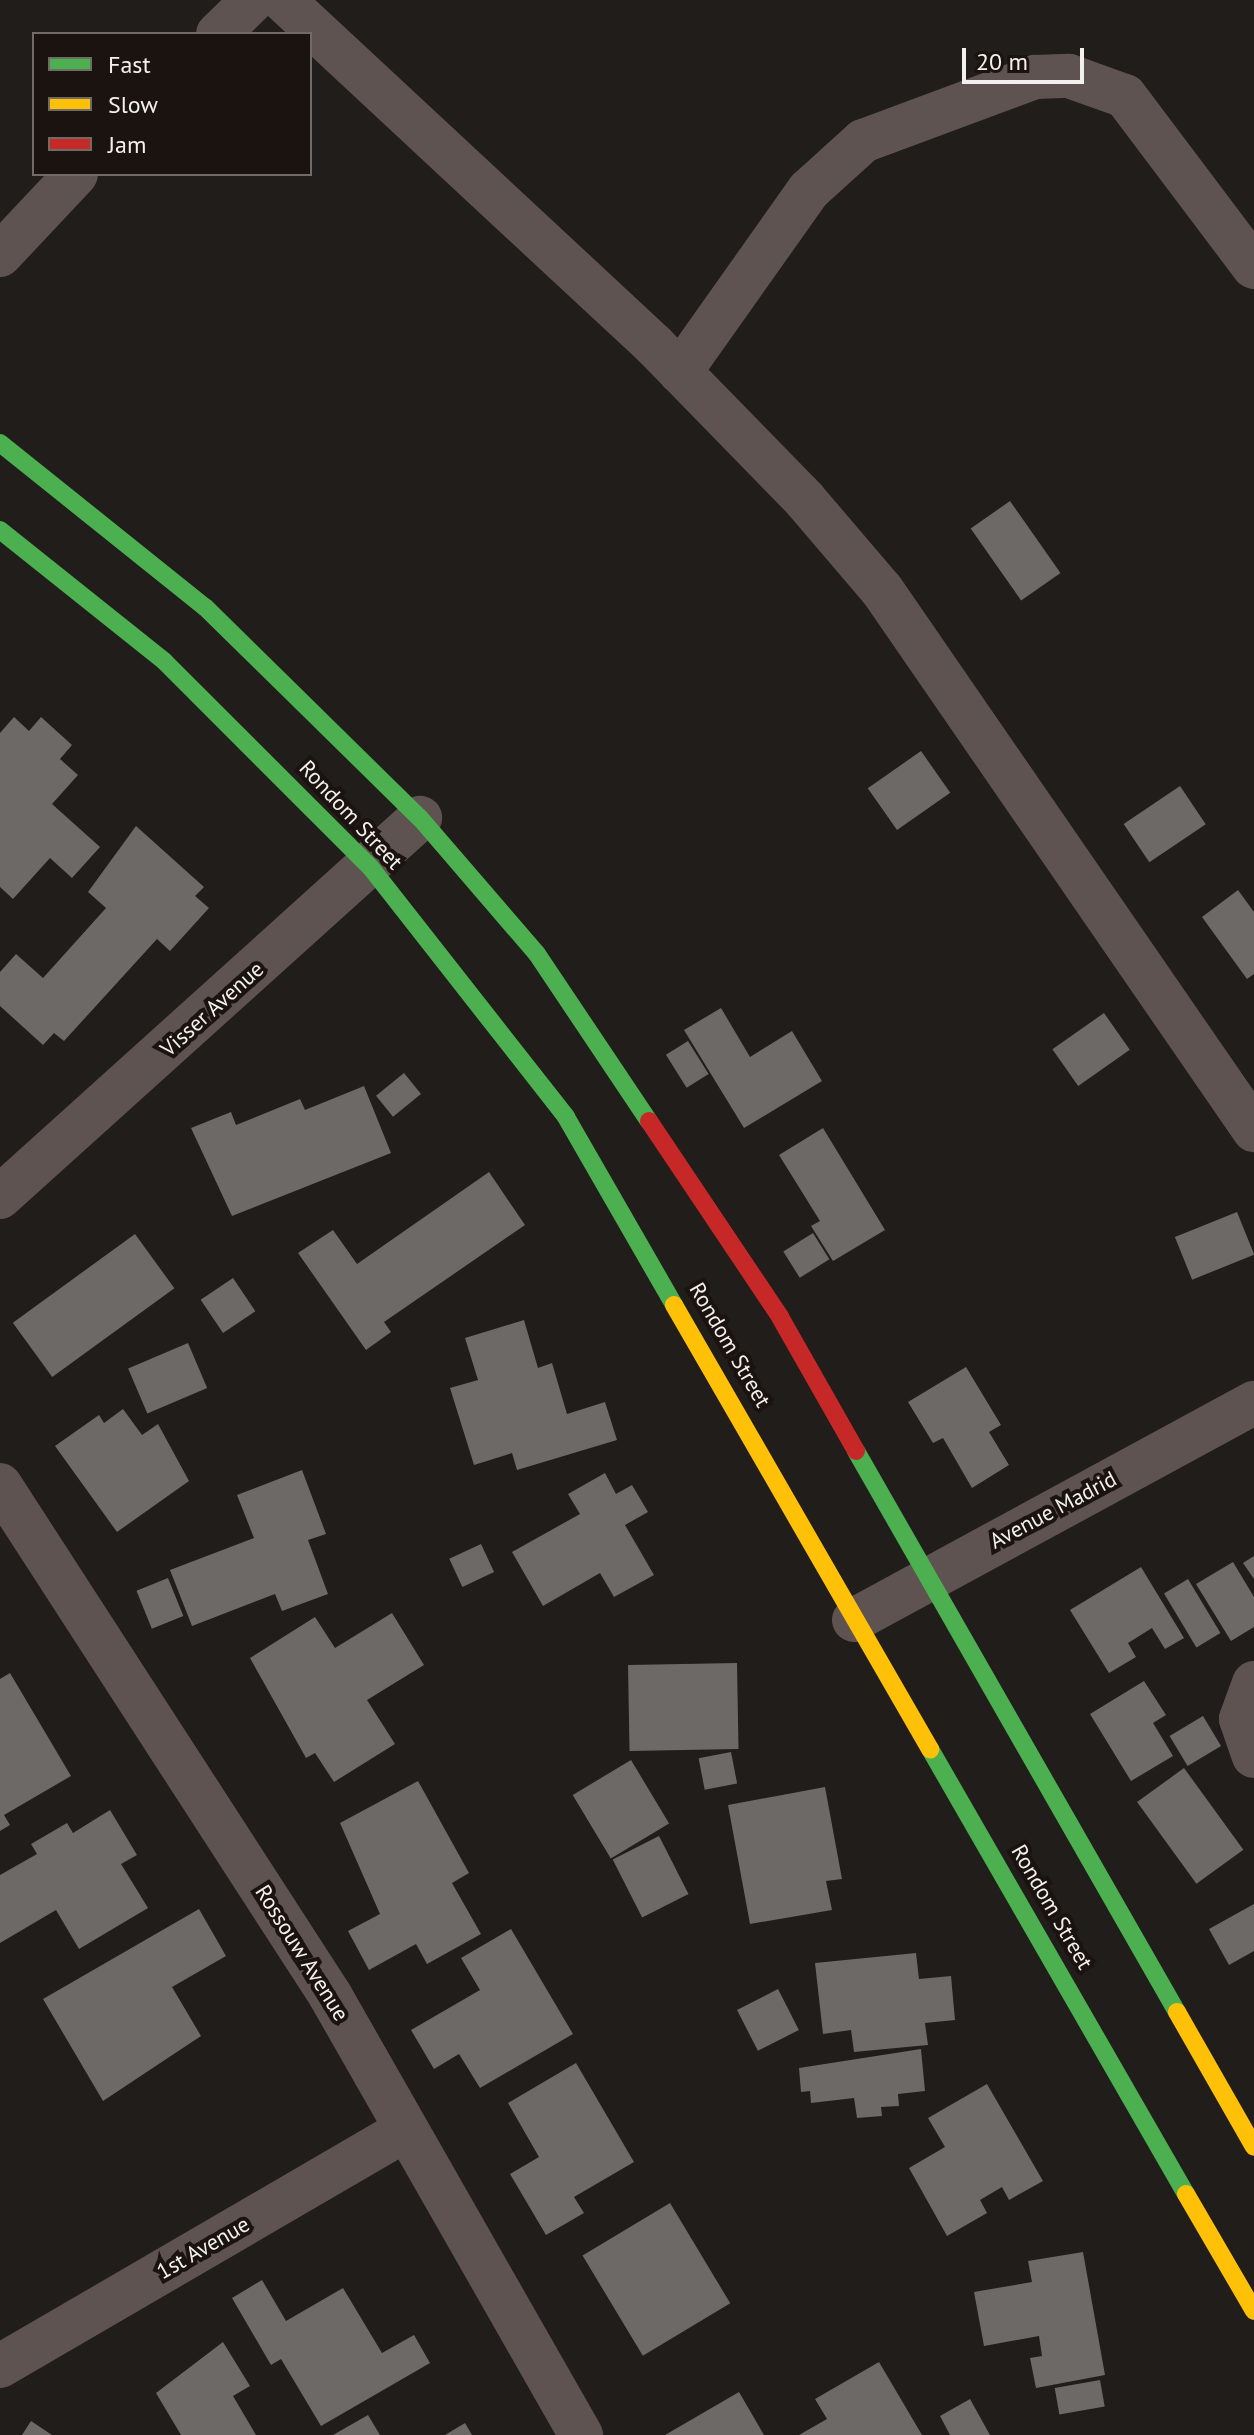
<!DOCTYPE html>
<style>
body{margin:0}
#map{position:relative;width:1254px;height:2435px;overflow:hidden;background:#201d1b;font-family:"PT Sans",sans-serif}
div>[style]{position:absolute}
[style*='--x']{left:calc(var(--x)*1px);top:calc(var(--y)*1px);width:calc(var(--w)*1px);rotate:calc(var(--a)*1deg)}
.building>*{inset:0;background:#6c6967;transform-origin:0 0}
.street>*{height:44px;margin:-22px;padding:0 22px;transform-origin:22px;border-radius:22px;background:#5f5351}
.fast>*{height:18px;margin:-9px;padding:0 9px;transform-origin:9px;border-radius:9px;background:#4caf50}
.slow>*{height:18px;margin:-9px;padding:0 9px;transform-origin:9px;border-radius:9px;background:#ffc107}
.jam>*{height:18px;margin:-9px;padding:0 9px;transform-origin:9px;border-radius:9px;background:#c62828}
span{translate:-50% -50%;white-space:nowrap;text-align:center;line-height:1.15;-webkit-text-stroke:8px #1a130f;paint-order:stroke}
.street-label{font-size:22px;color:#f4f0ed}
.legend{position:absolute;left:32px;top:32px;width:280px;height:144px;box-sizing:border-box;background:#1a130f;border:2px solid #716b68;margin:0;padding:10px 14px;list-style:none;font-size:24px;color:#f4f0ed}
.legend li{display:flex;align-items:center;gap:16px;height:40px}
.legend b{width:40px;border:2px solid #716b68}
.scale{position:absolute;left:962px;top:48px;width:122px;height:36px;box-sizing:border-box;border:4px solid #f4f0ed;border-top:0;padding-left:10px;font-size:24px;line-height:28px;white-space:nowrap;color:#f4f0ed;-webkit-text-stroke:6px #1a130f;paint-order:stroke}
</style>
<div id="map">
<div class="building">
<i style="left:1010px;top:501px;width:88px;height:48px;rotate:55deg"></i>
<i style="clip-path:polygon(14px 717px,29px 731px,41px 717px,72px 745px,60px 759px,78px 775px,52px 804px,100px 847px,72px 878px,50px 858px,13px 899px,0 887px,0 733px)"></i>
<i style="left:921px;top:751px;width:51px;height:65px;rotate:55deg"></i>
<i style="left:1180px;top:786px;width:46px;height:68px;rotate:56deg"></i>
<i style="clip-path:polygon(136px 826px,204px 887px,195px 896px,209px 908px,170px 951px,157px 939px,64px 1041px,54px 1033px,43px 1045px,0 1006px,0 972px,16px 954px,43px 978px,106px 908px,88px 892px)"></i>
<i style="clip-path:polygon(1238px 890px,1254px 912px,1254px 974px,1247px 979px,1202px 917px)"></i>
<i style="clip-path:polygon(721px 1008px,750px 1057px,792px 1031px,822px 1081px,744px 1128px,684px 1030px)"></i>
<i style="left:1104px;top:1013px;width:45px;height:63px;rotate:55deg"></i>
<i style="left:688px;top:1041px;width:39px;height:26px;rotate:58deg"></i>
<i style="left:404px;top:1073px;width:27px;height:36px;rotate:51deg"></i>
<i style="clip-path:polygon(364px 1086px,391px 1153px,232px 1216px,191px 1128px,231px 1112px,236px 1125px,300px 1099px,305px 1110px)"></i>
<i style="clip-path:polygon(823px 1128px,885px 1230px,833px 1261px,811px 1226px,820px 1221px,779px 1155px)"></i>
<i style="clip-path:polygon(489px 1172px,525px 1225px,384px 1322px,391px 1332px,366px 1350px,298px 1253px,333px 1230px,357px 1264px)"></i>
<i style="left:1237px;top:1212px;width:46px;height:67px;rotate:68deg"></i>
<i style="left:813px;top:1233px;width:31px;height:35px;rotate:58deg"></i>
<i style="left:135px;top:1234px;width:67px;height:151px;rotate:54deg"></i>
<i style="left:233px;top:1278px;width:40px;height:39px;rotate:56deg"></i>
<i style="clip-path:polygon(524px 1320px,538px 1368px,552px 1363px,567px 1414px,605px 1402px,617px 1440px,517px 1470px,512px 1453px,474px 1465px,450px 1388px,478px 1380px,465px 1338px)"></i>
<i style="left:188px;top:1343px;width:49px;height:65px;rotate:67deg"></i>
<i style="clip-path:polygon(966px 1367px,1001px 1425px,989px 1432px,1009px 1465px,972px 1488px,943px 1438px,933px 1443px,908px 1402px)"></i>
<i style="clip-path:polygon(123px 1409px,142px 1435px,158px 1424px,189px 1481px,117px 1532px,55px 1446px,99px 1415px,104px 1423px)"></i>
<i style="clip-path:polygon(302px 1470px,326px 1534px,308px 1540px,328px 1594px,282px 1611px,275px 1594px,192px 1626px,170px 1570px,254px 1538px,237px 1495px)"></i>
<i style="clip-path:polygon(605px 1473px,616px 1494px,632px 1485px,648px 1512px,625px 1525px,654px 1575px,614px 1597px,600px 1573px,543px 1606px,512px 1552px,580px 1514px,568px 1494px)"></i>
<i style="left:481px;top:1544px;width:31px;height:35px;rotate:65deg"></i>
<i style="clip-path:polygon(1254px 1556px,1254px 1579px,1243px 1563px)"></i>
<i style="clip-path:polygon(1233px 1562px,1254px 1597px,1254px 1627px,1231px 1641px,1196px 1584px)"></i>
<i style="clip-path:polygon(1141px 1567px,1184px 1638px,1165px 1649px,1152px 1628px,1128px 1643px,1136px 1657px,1109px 1673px,1070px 1610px)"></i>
<i style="left:168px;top:1578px;width:41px;height:34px;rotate:68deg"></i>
<i style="left:1188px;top:1579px;width:63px;height:28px;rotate:59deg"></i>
<i style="clip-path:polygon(392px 1613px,424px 1665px,367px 1700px,395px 1744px,334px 1782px,315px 1753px,306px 1758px,250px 1658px,315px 1617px,335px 1648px)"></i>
<i style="left:737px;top:1663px;width:86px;height:109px;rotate:89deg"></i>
<i style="clip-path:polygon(10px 1673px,71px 1776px,4px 1815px,10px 1825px,0 1831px,0 1679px)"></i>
<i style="clip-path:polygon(1144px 1681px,1166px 1715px,1153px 1723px,1173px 1756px,1131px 1781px,1090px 1714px)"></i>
<i style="left:1203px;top:1716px;width:35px;height:39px;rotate:59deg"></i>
<i style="left:731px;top:1752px;width:32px;height:33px;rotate:79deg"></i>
<i style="left:631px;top:1760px;width:74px;height:68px;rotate:59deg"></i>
<i style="left:1184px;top:1768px;width:101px;height:58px;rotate:54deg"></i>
<i style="clip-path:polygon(418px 1781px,469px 1873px,452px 1883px,481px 1934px,427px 1964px,416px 1944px,369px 1970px,348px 1931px,380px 1914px,340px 1823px)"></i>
<i style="clip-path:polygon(825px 1787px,842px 1879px,826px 1881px,832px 1910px,750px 1924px,728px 1805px)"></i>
<i style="clip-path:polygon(110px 1810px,137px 1855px,121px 1864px,148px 1908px,79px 1949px,56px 1910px,0 1943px,0 1875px,37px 1854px,31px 1844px,67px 1823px,73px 1833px)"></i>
<i style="left:659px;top:1836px;width:65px;height:52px;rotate:63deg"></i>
<i style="clip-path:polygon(1254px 1904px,1254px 1951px,1229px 1965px,1209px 1929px)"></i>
<i style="clip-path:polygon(199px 1909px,226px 1956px,172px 1987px,201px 2036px,103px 2101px,43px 1999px)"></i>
<i style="clip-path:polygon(511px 1929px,573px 2034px,480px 2088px,459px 2054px,434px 2069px,411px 2030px,480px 1990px,461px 1958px)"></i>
<i style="clip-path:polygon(916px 1953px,919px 1979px,951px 1976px,955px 2020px,925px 2023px,928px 2045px,854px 2052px,851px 2030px,823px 2034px,815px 1963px)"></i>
<i style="left:778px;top:1989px;width:46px;height:46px;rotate:63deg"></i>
<i style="clip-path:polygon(921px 2049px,925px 2091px,898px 2094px,899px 2106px,881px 2107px,882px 2116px,857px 2118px,854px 2098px,811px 2103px,810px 2091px,801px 2092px,799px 2068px)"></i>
<i style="clip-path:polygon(576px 2063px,634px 2162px,574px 2197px,584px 2213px,546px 2235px,510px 2174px,539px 2157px,508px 2103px)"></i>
<i style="clip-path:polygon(987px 2084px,1043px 2181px,1009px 2200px,1002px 2187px,980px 2200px,987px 2213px,947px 2236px,909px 2168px,945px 2147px,928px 2118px)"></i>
<i style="left:670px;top:2203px;width:117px;height:102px;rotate:59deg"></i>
<i style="clip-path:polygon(1083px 2252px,1105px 2375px,1036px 2388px,1030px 2358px,1042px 2356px,1039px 2336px,984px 2346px,974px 2292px,1032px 2282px,1028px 2261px)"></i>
<i style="clip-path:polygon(262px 2280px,286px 2321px,343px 2288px,382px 2353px,414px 2335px,430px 2363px,321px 2426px,281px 2359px,271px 2365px,232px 2298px)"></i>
<i style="clip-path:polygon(223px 2342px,250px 2386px,233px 2396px,256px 2435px,181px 2435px,156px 2393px)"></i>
<i style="clip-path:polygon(879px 2362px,922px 2435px,799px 2435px,827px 2419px,815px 2399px)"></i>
<i style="left:1100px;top:2380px;width:27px;height:46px;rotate:80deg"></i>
<i style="clip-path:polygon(739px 2392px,764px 2435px,665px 2435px)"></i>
<i style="clip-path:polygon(970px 2399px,990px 2435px,950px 2435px,940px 2416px)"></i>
<i style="clip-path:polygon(368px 2415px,380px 2435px,333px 2435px)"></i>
<i style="clip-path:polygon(31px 2421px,52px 2435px,22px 2435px)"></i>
<i style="clip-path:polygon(465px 2423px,472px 2435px,445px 2435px)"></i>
</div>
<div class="street">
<i style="--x:283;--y:0;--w:507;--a:42.92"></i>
<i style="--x:654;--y:345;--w:216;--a:45.7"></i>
<i style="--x:805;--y:500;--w:118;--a:49.5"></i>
<i style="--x:882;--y:590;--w:656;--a:55.44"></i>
<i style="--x:218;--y:34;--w:49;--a:-44.2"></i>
<i style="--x:0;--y:255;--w:111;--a:-46.8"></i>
<i style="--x:680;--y:372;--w:223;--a:-54.7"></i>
<i style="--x:809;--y:190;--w:73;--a:-42.2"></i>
<i style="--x:863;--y:141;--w:184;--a:-20.4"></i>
<i style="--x:1035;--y:77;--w:34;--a:-2"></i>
<i style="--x:1069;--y:76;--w:59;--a:19.7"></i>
<i style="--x:1125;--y:96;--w:214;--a:53"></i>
<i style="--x:0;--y:1197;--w:566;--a:-42.06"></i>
<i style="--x:0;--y:1485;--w:607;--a:57.09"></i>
<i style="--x:330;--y:1995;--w:507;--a:60.3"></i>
<i style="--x:854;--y:1620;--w:455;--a:-28.5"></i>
<i style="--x:1254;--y:1683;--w:38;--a:110"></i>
<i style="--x:1241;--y:1719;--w:39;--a:71"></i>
<i style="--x:0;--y:2366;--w:470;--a:-30.2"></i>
</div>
<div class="fast">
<i style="--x:0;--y:443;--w:263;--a:38.7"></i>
<i style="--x:205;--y:607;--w:301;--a:44.5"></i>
<i style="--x:420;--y:818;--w:179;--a:49.3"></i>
<i style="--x:537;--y:954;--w:201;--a:56.2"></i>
<i style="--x:0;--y:530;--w:210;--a:38.6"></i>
<i style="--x:164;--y:661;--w:293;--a:45"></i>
<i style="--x:371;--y:868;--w:316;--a:51.9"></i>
<i style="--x:566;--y:1117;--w:217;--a:60.1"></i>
<i style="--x:856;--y:1451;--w:646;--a:60.22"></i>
<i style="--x:930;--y:1749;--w:513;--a:60.09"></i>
</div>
<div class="slow">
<i style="--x:674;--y:1305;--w:513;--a:60.03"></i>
<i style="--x:1177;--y:2012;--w:155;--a:60.3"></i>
<i style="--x:1186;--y:2194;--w:135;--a:59.8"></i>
</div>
<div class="jam">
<i style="--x:649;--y:1121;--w:236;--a:56.2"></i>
<i style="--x:780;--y:1317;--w:154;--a:60.4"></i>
</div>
<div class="street-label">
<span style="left:351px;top:815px;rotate:47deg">Rondom Street</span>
<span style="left:212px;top:1009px;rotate:-42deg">Visser Avenue</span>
<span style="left:730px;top:1345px;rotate:60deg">Rondom Street</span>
<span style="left:1053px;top:1510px;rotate:-28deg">Avenue Madrid</span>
<span style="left:1052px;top:1907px;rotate:60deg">Rondom Street</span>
<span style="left:302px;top:1953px;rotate:58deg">Rossouw Avenue</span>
<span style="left:203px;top:2248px;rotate:-30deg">1st Avenue</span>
</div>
<ul class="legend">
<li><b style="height:10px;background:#4caf50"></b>Fast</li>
<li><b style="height:10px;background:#ffc107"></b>Slow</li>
<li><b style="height:10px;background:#c62828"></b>Jam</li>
</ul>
<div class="scale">20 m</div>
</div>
